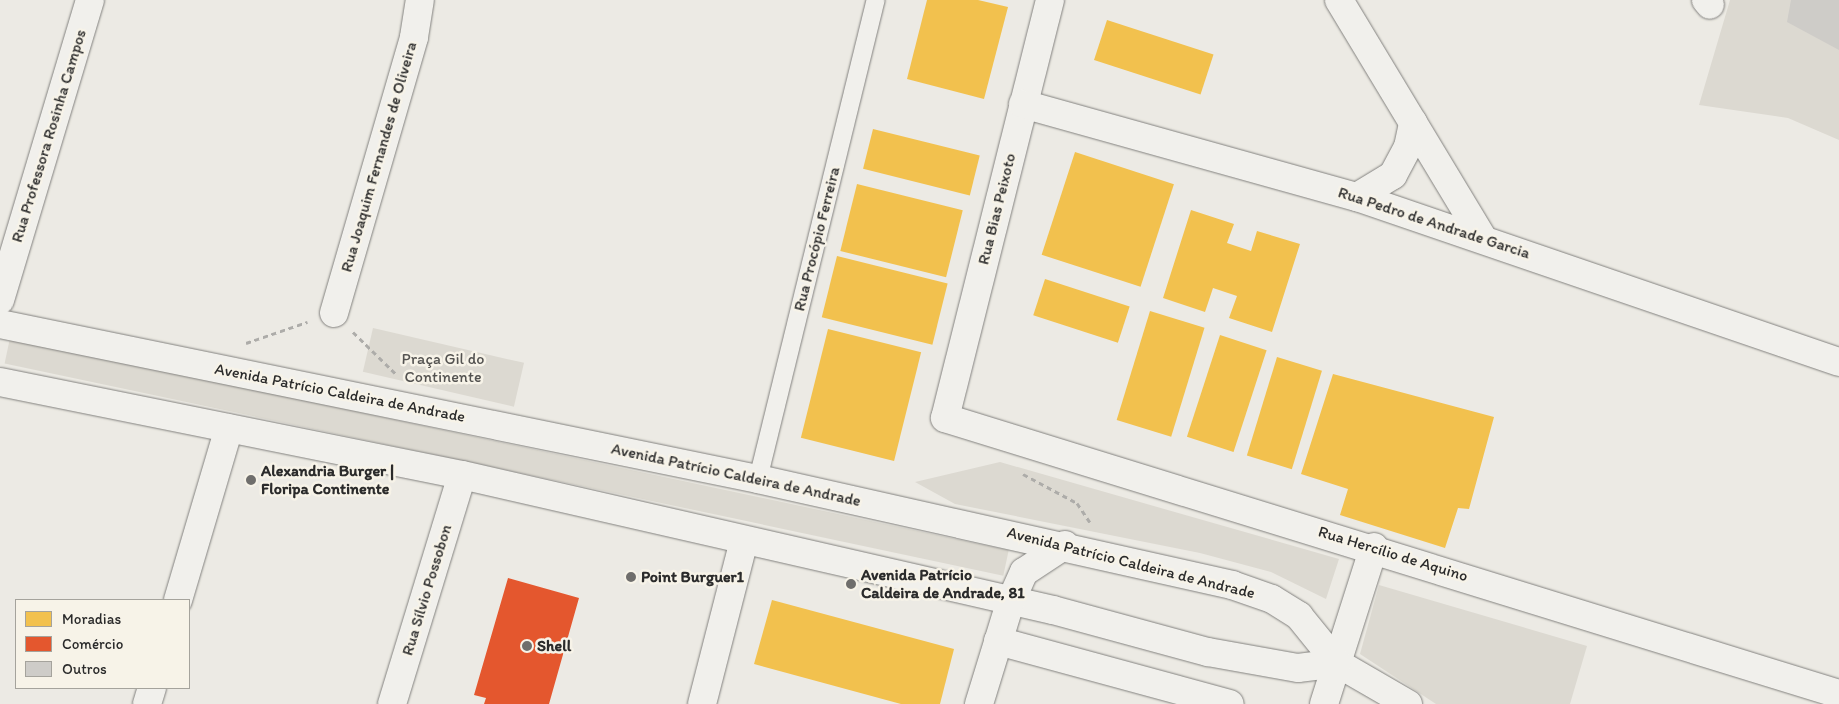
<!DOCTYPE html>
<meta charset="utf-8">
<style>
body{margin:0}
#map{position:relative;width:1839px;height:704px;overflow:hidden;background:#eceae4;font-family:Itim,sans-serif}
div>[style]{position:absolute}
[style*='--x']{left:calc(var(--x)*1px);top:calc(var(--y)*1px);width:calc(var(--w)*1px);rotate:calc(var(--a)*1deg)}
.green>*{inset:0;background:#dcd9d1;transform-origin:0 0}
.homes>*{inset:0;background:#f2c14e;transform-origin:0 0}
.shops>*{inset:0;background:#e4572e}
.building>*{inset:0;background:#ceccc8}
.path>*{height:3px;margin-top:-1.5px;transform-origin:0;background:repeating-linear-gradient(90deg,#adaca9 0 5px,transparent 0 9px)}
.roads{filter:drop-shadow(0 0 1px #82817e) drop-shadow(0 0 1px #82817e)}
.service>*{height:18px;margin:-9px;padding:0 9px;transform-origin:9px;border-radius:9px;background:#f1f0ec}
.minor>*{height:28px;margin:-14px;padding:0 14px;transform-origin:14px;border-radius:14px;background:#f1f0ec}
.tertiary>*{height:28px;margin:-14px;padding:0 14px;transform-origin:14px;border-radius:14px;background:#f1f0ec}
.primary>*{height:28px;margin:-14px;padding:0 14px;transform-origin:14px;border-radius:14px;background:#f1f0ec}
.dots>*{width:14px;height:14px;translate:-50% -50%;box-sizing:border-box;border:2px solid #f7f3e8;border-radius:50%}
span{translate:-50% -50%;white-space:nowrap;text-align:center;line-height:1.15;-webkit-text-stroke:5px #f7f3e8;paint-order:stroke}
.street-label{font-size:16px;color:#2b2b2b}
.park-label{font-size:16px;color:#545351}
.poi-label{font-size:16px;color:#2b2b2b;font-weight:700}
.left{translate:0 -50%;text-align:left}
.legend{position:absolute;left:15px;top:599px;width:175px;height:90px;box-sizing:border-box;background:#f7f3e8;border:1px solid #a5a39c;margin:0;padding:6px 9px;list-style:none;font-size:15px;color:#2b2b2b}
.legend li{display:flex;align-items:center;gap:10px;height:25px}
.legend b{width:25px;border:1px solid #a5a39c}
</style>
<div id="map">
<div class="green">
<i style="clip-path:polygon(1730px 0,1839px 0,1839px 140px,1788px 118px,1699px 105px)"></i>
<i style="left:373px;top:328px;width:155px;height:45px;rotate:13deg"></i>
<i style="left:10px;top:338px;width:1021px;height:26px;rotate:12deg"></i>
<i style="clip-path:polygon(1000px 462px,1339px 559px,1326px 599px,1271px 572px,1200px 553px,955px 504px,915px 482px)"></i>
<i style="clip-path:polygon(1379px 585px,1587px 646px,1570px 704px,1436px 704px,1360px 654px)"></i>
</div>
<div class="homes">
<i style="clip-path:polygon(927px 0,978px 0,1008px 7px,984px 99px,907px 79px)"></i>
<i style="left:1107px;top:20px;width:112px;height:42px;rotate:18deg"></i>
<i style="left:873px;top:129px;width:110px;height:41px;rotate:14deg"></i>
<i style="left:1075px;top:152px;width:104px;height:108px;rotate:18deg"></i>
<i style="left:857px;top:184px;width:109px;height:69px;rotate:14deg"></i>
<i style="clip-path:polygon(1191px 210px,1234px 224px,1227px 243px,1251px 251px,1257px 231px,1300px 244px,1272px 332px,1229px 318px,1237px 296px,1213px 288px,1205px 312px,1163px 298px)"></i>
<i style="left:837px;top:256px;width:114px;height:63px;rotate:14deg"></i>
<i style="left:1045px;top:279px;width:89px;height:38px;rotate:18deg"></i>
<i style="left:1150px;top:311px;width:57px;height:114px;rotate:17deg"></i>
<i style="left:828px;top:329px;width:96px;height:112px;rotate:14deg"></i>
<i style="left:1220px;top:335px;width:49px;height:107px;rotate:18deg"></i>
<i style="left:1277px;top:357px;width:47px;height:103px;rotate:17deg"></i>
<i style="clip-path:polygon(1333px 374px,1494px 417px,1469px 509px,1458px 508px,1445px 548px,1340px 515px,1348px 489px,1301px 474px)"></i>
<i style="clip-path:polygon(772px 600px,954px 649px,940px 704px,901px 704px,754px 664px)"></i>
</div>
<div class="shops">
<i style="clip-path:polygon(508px 578px,579px 598px,549px 704px,484px 704px,486px 698px,474px 695px)"></i>
</div>
<div class="building">
<i style="clip-path:polygon(1791px 0,1839px 0,1839px 50px,1787px 22px)"></i>
</div>
<div class="path">
<i style="--x:353;--y:332;--w:62;--a:44.3"></i>
<i style="--x:246;--y:343;--w:65;--a:-19"></i>
<i style="--x:1023;--y:474;--w:61;--a:28.2"></i>
<i style="--x:1077;--y:503;--w:23;--a:56"></i>
</div>
<div class="roads">
<div class="service">
<i style="--x:758;--y:479;--w:493;--a:-76.2"></i>
</div>
<div class="minor">
<i style="--x:1050;--y:0;--w:431;--a:104.1"></i>
<i style="--x:945;--y:418;--w:936;--a:17.16"></i>
<i style="--x:1339;--y:0;--w:277;--a:58.9"></i>
<i style="--x:1706;--y:0;--w:6;--a:51"></i>
<i style="--x:1023;--y:104;--w:347;--a:15.6"></i>
<i style="--x:1357;--y:197;--w:509;--a:18.9"></i>
<i style="--x:1357;--y:197;--w:42;--a:-31.4"></i>
<i style="--x:1393;--y:175;--w:32;--a:-62"></i>
<i style="--x:1408;--y:147;--w:25;--a:-78"></i>
<i style="--x:334;--y:313;--w:287;--a:-73.8"></i>
<i style="--x:414;--y:37;--w:37;--a:-81"></i>
<i style="--x:1374;--y:547;--w:122;--a:107.7"></i>
<i style="--x:1337;--y:663;--w:82;--a:30"></i>
<i style="--x:178;--y:600;--w:179;--a:-73.5"></i>
<i style="--x:998;--y:641;--w:240;--a:15.2"></i>
<i style="--x:147;--y:704;--w:17;--a:-73"></i>
<i style="--x:392;--y:704;--w:239;--a:-73"></i>
<i style="--x:702;--y:704;--w:168;--a:-75.6"></i>
</div>
<div class="tertiary">
<i style="--x:0;--y:300;--w:313;--a:-73.3"></i>
</div>
<div class="primary">
<i style="--x:0;--y:324;--w:774;--a:11.56"></i>
<i style="--x:758;--y:479;--w:486;--a:12.6"></i>
<i style="--x:1232;--y:585;--w:42;--a:19.3"></i>
<i style="--x:1272;--y:599;--w:32;--a:32"></i>
<i style="--x:1299;--y:616;--w:60;--a:51"></i>
<i style="--x:0;--y:382;--w:471;--a:11.4"></i>
<i style="--x:462;--y:475;--w:606;--a:12.87"></i>
<i style="--x:1053;--y:610;--w:161;--a:15.2"></i>
<i style="--x:1208;--y:652;--w:91;--a:10.1"></i>
<i style="--x:1298;--y:668;--w:39;--a:-7"></i>
<i style="--x:979;--y:704;--w:106;--a:-72.9"></i>
<i style="--x:1010;--y:603;--w:34;--a:-66"></i>
<i style="--x:1024;--y:572;--w:49;--a:-33.4"></i>
<i style="--x:1324;--y:704;--w:43;--a:-72.4"></i>
</div>
</div>
<div class="dots">
<i style="left:251px;top:480px;background:#6f6e6c"></i>
<i style="left:631px;top:577px;background:#6f6e6c"></i>
<i style="left:851px;top:584px;background:#6f6e6c"></i>
<i style="left:527px;top:646px;background:#6f6e6c"></i>
</div>
<div class="street-label">
<span style="left:49px;top:136px;rotate:-73deg">Rua Professora Rosinha Campos</span>
<span style="left:379px;top:157px;rotate:-74deg">Rua Joaquim Fernandes de Oliveira</span>
<span style="left:997px;top:209px;rotate:-76deg">Rua Bias Peixoto</span>
<span style="left:1434px;top:223px;rotate:18deg">Rua Pedro de Andrade Garcia</span>
<span style="left:817px;top:239px;rotate:-76deg">Rua Procópio Ferreira</span>
<span style="left:340px;top:393px;rotate:11deg">Avenida Patrício Caldeira de Andrade</span>
<span style="left:736px;top:475px;rotate:12deg">Avenida Patrício Caldeira de Andrade</span>
<span style="left:1393px;top:554px;rotate:17deg">Rua Hercílio de Aquino</span>
<span style="left:1131px;top:563px;rotate:14deg">Avenida Patrício Caldeira de Andrade</span>
<span style="left:427px;top:590px;rotate:-73deg">Rua Sílvio Possobon</span>
</div>
<div class="park-label">
<span style="left:443px;top:368px">Praça Gil do<br>Continente</span>
</div>
<div class="poi-label">
<span class="left" style="left:261px;top:480px">Alexandria Burger |<br>Floripa Continente</span>
<span class="left" style="left:861px;top:584px">Avenida Patrício<br>Caldeira de Andrade, 81</span>
<span class="left" style="left:641px;top:577px">Point Burguer1</span>
<span class="left" style="left:537px;top:646px">Shell</span>
</div>
<ul class="legend">
<li><b style="height:14px;background:#f2c14e"></b>Moradias</li>
<li><b style="height:14px;background:#e4572e"></b>Comércio</li>
<li><b style="height:14px;background:#ceccc8"></b>Outros</li>
</ul>
</div>
